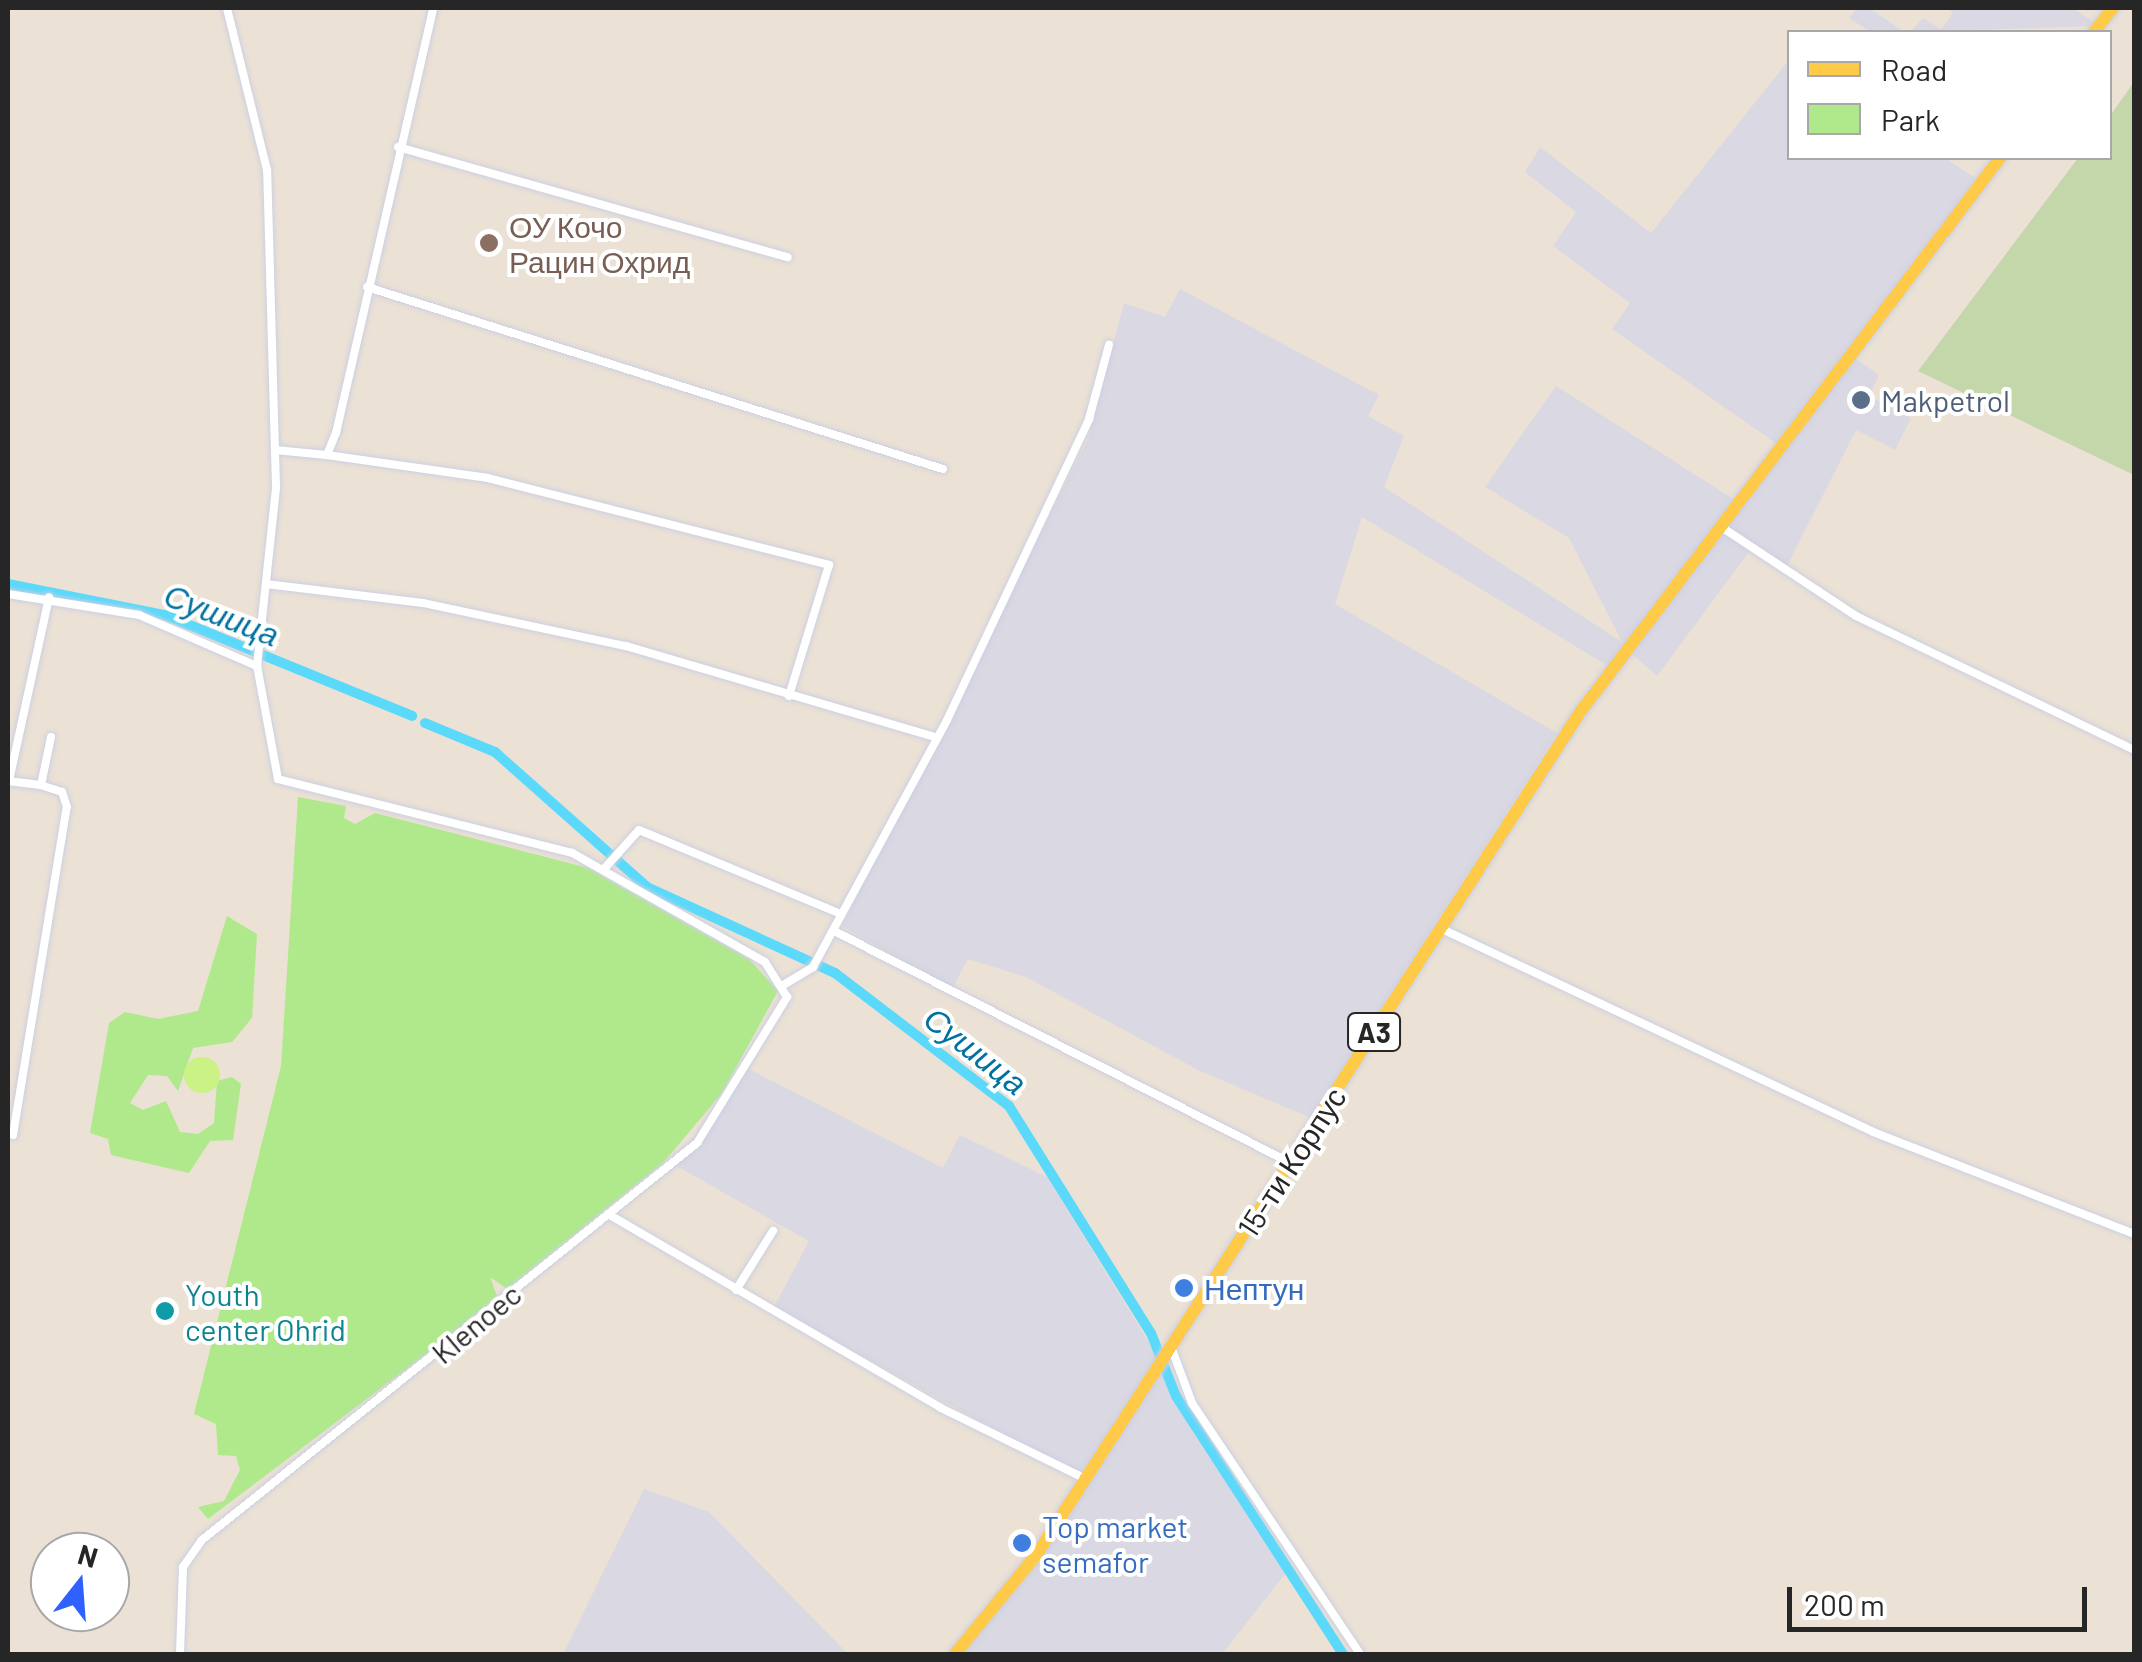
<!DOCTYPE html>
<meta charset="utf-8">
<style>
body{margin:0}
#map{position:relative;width:2142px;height:1662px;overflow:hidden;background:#ebe1d5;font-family:Barlow,sans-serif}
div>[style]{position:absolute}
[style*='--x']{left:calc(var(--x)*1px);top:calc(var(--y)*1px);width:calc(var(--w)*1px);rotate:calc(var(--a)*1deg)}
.industrial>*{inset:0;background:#dad8e2}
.green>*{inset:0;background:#b0e98b}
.cemetery>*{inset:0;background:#c3d7ab}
.pitch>*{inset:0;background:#caf285}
.round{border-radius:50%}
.canal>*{height:10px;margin:-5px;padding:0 5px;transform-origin:5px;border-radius:5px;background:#5bd9fb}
.roads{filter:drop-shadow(0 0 2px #cbd0e2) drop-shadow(0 0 2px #cbd0e2)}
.minor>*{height:8px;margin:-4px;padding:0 4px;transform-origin:4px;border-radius:4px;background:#fff}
.primary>*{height:12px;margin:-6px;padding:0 6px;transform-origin:6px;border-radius:6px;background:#ffca47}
.dots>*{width:28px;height:28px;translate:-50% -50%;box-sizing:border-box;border:5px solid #fff;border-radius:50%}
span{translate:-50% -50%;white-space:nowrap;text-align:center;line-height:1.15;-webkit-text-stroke:8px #fff;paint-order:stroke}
.shield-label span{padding:2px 8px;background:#fff;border:2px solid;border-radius:8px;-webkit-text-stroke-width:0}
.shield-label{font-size:28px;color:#262626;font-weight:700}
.education-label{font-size:30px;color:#785e54}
.left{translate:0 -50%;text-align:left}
.service-label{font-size:30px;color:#4e5e75}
.street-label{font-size:30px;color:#262626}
.shop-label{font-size:30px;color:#366cbe}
.culture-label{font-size:30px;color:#0d838f}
.water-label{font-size:32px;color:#0072a1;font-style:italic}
.frame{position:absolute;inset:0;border:10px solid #262626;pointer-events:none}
.legend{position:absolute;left:1787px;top:30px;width:325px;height:130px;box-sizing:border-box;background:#fff;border:2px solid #a8a8a8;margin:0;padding:12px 18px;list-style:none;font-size:30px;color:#262626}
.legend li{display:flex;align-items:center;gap:20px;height:50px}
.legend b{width:50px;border:2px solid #a8a8a8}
.north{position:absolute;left:30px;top:1532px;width:100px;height:100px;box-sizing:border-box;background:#fff;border:2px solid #a8a8a8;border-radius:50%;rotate:17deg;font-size:28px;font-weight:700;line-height:40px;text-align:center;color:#262626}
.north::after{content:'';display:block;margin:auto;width:35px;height:45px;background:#2f61ff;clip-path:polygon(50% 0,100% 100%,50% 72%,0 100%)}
.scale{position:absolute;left:1787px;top:1587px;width:300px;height:45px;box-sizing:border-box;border:5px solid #262626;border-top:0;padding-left:12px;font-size:30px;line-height:35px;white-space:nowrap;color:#262626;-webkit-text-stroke:8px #fff;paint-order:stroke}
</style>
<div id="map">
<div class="industrial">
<i style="clip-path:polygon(1857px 8px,1869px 8px,1904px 32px,1871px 32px,1849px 18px)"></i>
<i style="clip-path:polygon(1947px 8px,2073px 8px,2099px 26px,1910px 32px,1923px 18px,1941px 29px,1953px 13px)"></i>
<i style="clip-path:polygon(1789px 60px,1790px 158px,1945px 158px,1981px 182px,1851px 355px,1879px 375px,1869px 396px,1911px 418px,1895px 450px,1856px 430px,1785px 570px,1752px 548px,1657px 676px,1627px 650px,1608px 666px,1362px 517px,1335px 604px,1557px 733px,1311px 1118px,1198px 1070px,1026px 977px,968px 959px,952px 989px,842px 926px,1088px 440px,1124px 303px,1165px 317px,1180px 289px,1379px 395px,1368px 416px,1404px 436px,1384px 487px,1622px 642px,1569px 538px,1485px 487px,1556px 386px,1738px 502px,1780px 446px,1612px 329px,1630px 303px,1553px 246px,1576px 212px,1525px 172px,1540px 147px,1651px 233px)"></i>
<i style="clip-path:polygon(747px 1068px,943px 1168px,960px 1135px,1047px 1177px,1289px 1569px,1222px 1654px,955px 1654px,1085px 1479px,774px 1307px,809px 1241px,673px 1164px)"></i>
<i style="clip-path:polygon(644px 1489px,709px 1512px,848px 1654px,563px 1654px)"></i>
</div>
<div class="green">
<i style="clip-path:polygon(298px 797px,346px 806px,344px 818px,355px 824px,375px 813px,588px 868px,749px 959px,778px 991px,722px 1093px,663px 1163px,507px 1289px,490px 1277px,497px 1296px,446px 1339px,208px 1519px,198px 1507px,224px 1501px,240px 1470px,236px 1456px,218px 1455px,216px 1424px,194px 1414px,281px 1066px)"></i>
<i style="clip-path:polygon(227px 916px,257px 934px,252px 1018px,232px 1042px,193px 1048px,178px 1091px,167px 1076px,148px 1075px,130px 1103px,143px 1110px,166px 1101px,180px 1132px,198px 1134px,214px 1123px,217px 1081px,232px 1077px,241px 1084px,233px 1140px,210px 1141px,189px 1173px,111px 1155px,108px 1139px,90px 1133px,109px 1023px,125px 1012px,158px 1019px,198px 1011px)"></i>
</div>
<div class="cemetery">
<i style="clip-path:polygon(2134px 82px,2134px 475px,1918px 371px,2078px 158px,2110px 158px,2110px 116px)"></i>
</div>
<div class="pitch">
<i class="round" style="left:184px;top:1057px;width:36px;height:36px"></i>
</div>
<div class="canal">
<i style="--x:8;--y:584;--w:160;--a:11.2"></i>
<i style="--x:165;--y:615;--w:267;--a:22.2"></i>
<i style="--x:425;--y:723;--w:76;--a:22.5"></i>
<i style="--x:495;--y:752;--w:203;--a:41.6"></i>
<i style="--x:647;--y:887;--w:207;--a:24.6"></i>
<i style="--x:835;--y:973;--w:219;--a:37.4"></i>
<i style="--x:1009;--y:1106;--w:268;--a:58"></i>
<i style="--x:1151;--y:1333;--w:68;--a:68.4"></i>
<i style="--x:1176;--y:1396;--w:307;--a:57.1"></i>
</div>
<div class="roads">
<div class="minor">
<i style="--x:398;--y:147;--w:405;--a:15.8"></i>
<i style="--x:367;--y:287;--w:604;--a:17.54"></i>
<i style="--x:275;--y:450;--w:52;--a:5.5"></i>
<i style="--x:327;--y:455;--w:24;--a:-68"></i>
<i style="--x:336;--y:433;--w:436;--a:-77.1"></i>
<i style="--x:327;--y:455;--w:163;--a:8.1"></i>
<i style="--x:488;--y:478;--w:352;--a:14.3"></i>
<i style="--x:829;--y:565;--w:137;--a:107"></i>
<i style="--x:1720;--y:526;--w:163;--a:33.5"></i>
<i style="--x:1856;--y:616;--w:309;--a:25.7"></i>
<i style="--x:266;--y:584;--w:158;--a:6.9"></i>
<i style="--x:423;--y:603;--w:208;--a:12"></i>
<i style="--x:626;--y:646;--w:322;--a:16.4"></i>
<i style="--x:8;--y:594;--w:133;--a:9.1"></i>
<i style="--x:139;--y:615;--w:129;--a:23.4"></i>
<i style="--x:8;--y:781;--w:33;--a:7"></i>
<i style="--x:41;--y:785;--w:49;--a:-78.2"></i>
<i style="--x:9;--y:781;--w:188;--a:-77.7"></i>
<i style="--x:604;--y:869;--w:52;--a:-48.1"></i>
<i style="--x:639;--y:830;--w:219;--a:22.6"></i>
<i style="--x:1440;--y:928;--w:479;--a:25.2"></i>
<i style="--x:1873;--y:1132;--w:280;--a:21.3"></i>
<i style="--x:834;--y:931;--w:513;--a:26.92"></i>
<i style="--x:785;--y:984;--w:33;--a:-31"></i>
<i style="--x:813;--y:967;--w:281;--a:-61.5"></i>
<i style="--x:947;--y:720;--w:333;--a:-64.7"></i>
<i style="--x:1089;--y:419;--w:77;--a:-74.9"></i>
<i style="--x:13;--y:1135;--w:332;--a:-80.7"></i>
<i style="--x:67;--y:807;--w:16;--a:-108"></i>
<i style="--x:62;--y:792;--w:22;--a:-162"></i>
<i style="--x:608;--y:1214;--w:385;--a:30.2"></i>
<i style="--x:941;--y:1408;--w:161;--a:26.1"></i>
<i style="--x:736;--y:1290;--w:70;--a:-57.9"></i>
<i style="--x:1171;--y:1347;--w:60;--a:69.4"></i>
<i style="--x:1192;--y:1403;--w:302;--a:56.2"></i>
<i style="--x:180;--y:1654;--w:87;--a:-88"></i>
<i style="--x:183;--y:1567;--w:33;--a:-55"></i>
<i style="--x:202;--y:1540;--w:635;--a:-38.73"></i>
<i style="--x:697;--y:1143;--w:172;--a:-58.3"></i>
<i style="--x:787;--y:997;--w:41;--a:-122.2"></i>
<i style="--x:765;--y:962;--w:222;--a:-150.5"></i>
<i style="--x:572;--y:853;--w:303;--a:-165.9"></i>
<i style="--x:278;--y:779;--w:115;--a:-100.5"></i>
<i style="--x:257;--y:666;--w:180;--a:-83.9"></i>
<i style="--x:276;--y:487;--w:317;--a:-91.6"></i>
<i style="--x:267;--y:170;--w:167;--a:-103.9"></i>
</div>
<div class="primary">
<i style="--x:2094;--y:32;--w:31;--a:-52"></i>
<i style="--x:955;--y:1654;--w:129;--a:-50.6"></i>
<i style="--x:1037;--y:1554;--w:1003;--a:-57.17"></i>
<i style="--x:1581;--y:711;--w:694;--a:-52.85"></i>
</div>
</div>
<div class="dots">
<i style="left:489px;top:243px;background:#8d6e63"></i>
<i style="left:1861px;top:400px;background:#5c6f8a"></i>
<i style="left:1184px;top:1288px;background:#3f7fe0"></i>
<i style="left:165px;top:1311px;background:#0f9aa8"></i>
<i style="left:1022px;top:1543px;background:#3f7fe0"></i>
</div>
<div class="shield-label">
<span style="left:1374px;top:1032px">A3</span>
</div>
<div class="education-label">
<span class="left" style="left:509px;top:243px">ОУ Кочо<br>Рацин Охрид</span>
</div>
<div class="service-label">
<span class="left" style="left:1881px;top:400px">Makpetrol</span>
</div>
<div class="street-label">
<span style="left:1291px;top:1162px;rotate:-57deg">15-ти Корпус</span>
<span style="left:476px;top:1323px;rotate:-40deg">Klenoec</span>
</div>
<div class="shop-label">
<span class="left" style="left:1204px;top:1288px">Нептун</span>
<span class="left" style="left:1042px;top:1543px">Top market<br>semafor</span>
</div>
<div class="culture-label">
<span class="left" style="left:185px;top:1311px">Youth<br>center Ohrid</span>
</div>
<div class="water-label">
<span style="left:222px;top:614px;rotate:21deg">Сушица</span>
<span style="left:976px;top:1050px;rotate:38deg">Сушица</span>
</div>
<div class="frame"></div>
<ul class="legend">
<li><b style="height:12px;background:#ffca47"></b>Road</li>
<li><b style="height:28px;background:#b0e98b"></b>Park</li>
</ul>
<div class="north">N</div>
<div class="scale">200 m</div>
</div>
